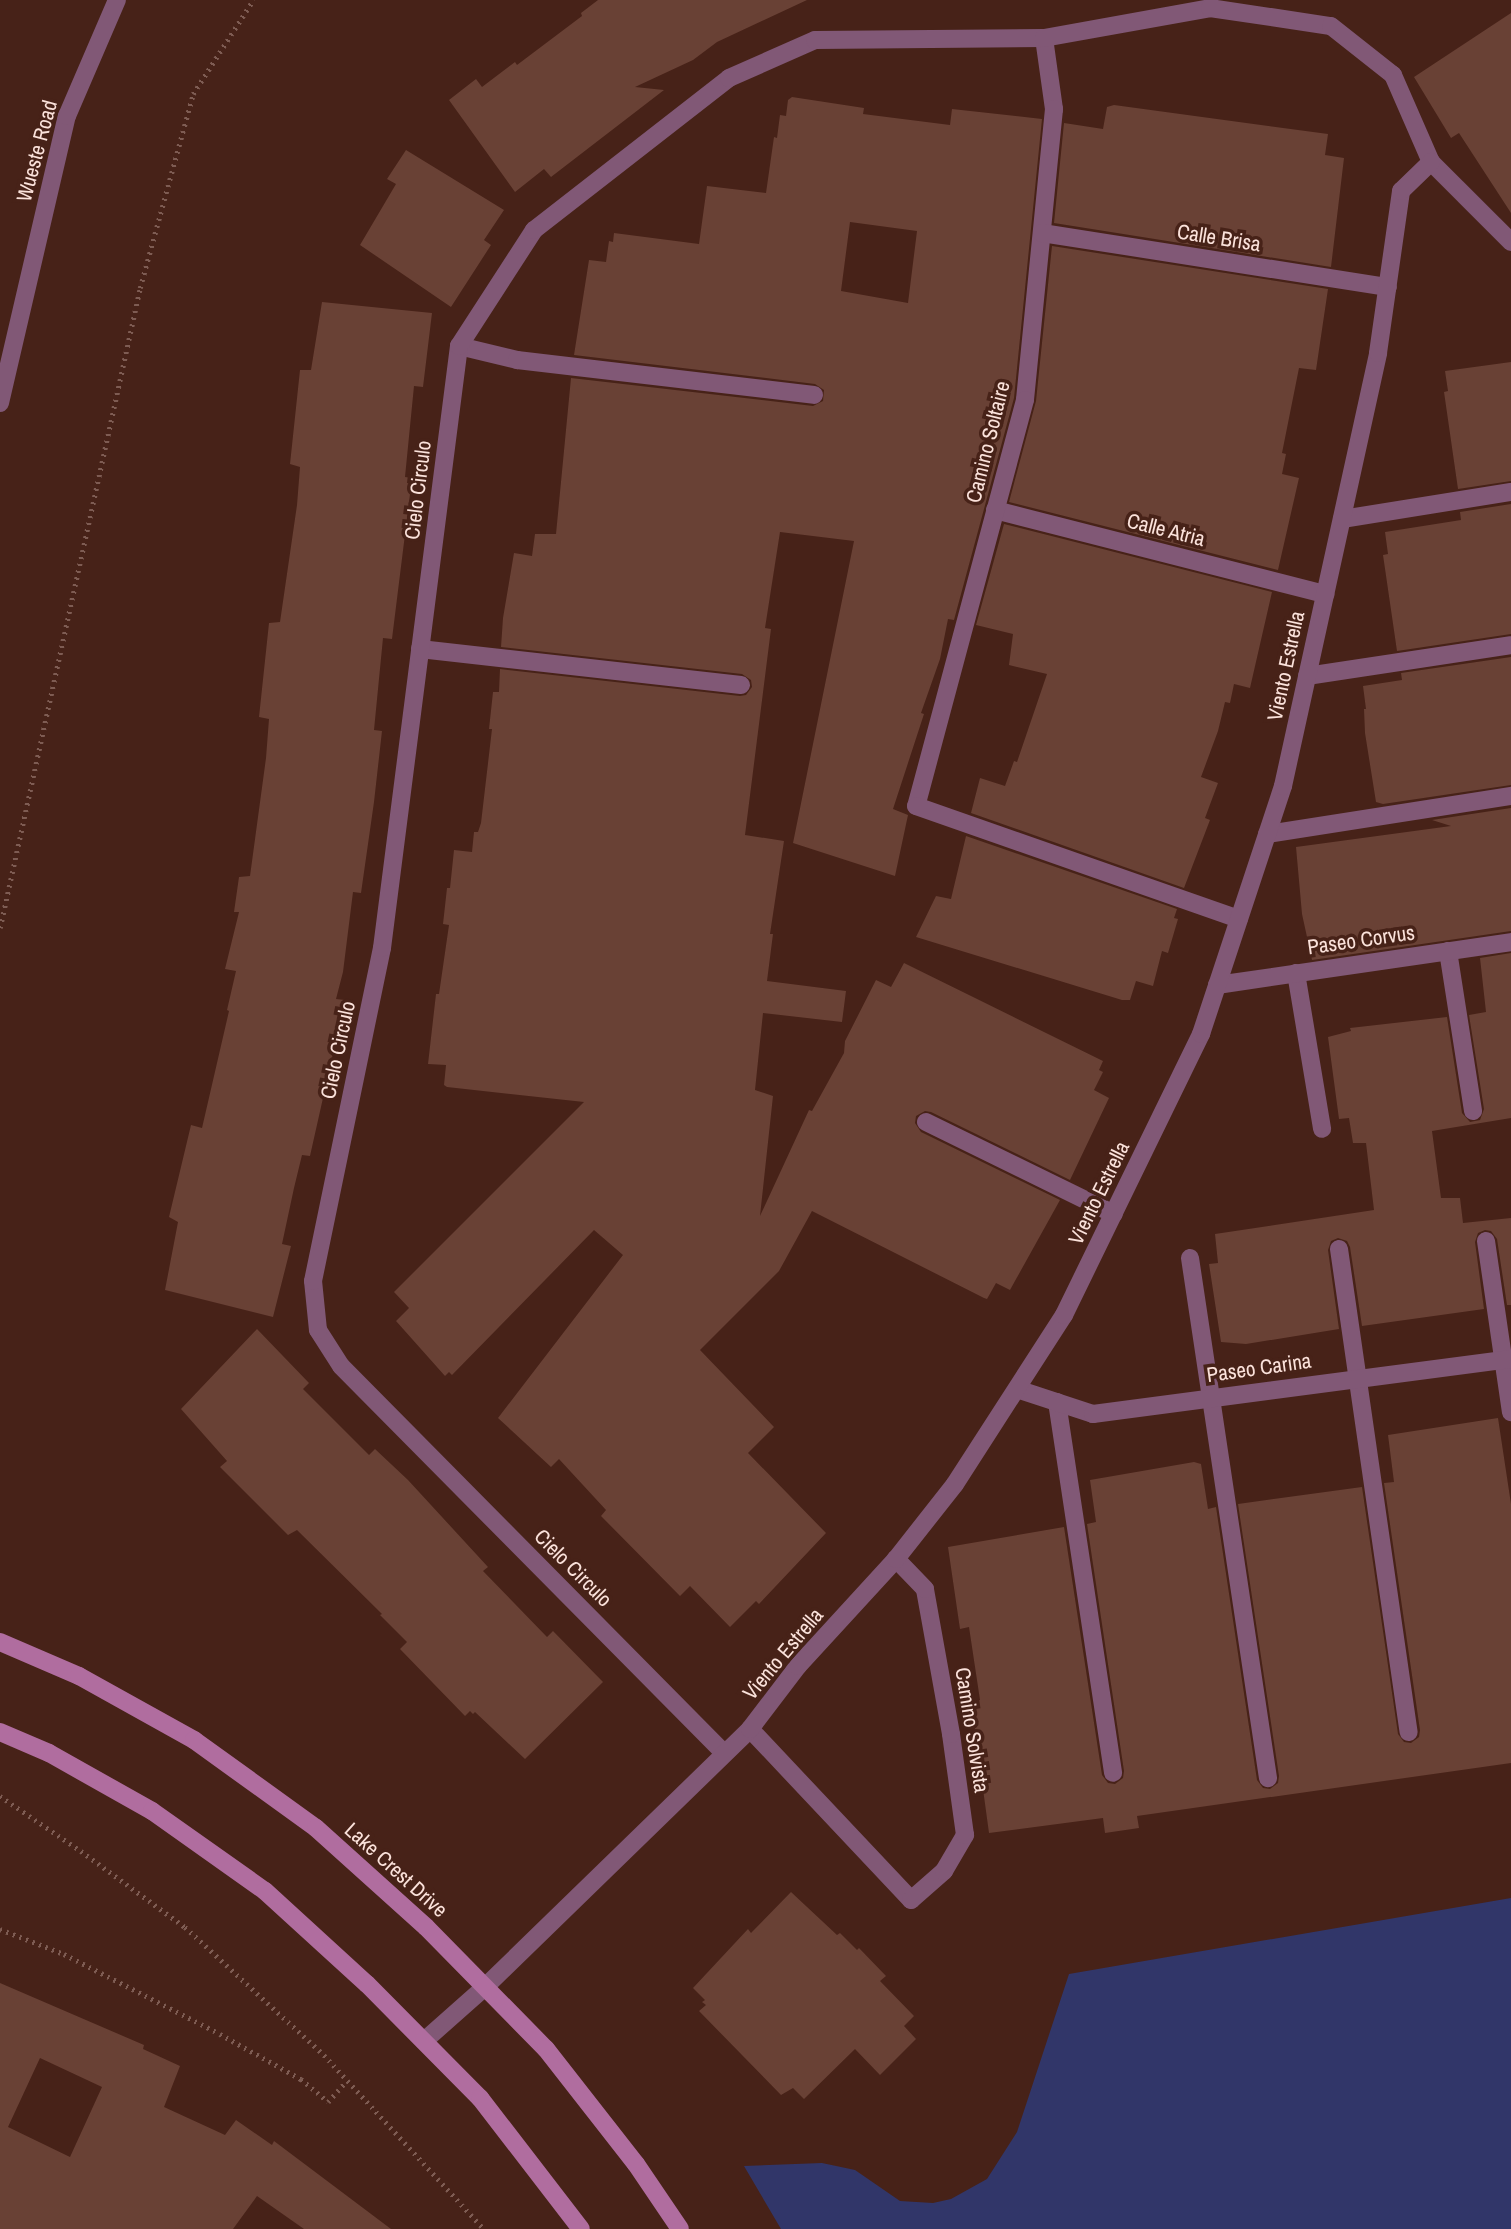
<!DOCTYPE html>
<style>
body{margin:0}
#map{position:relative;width:1511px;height:2229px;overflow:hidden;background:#472218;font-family:"Archivo Narrow",sans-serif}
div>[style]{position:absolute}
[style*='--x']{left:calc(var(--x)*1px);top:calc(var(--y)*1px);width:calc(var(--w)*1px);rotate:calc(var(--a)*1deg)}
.green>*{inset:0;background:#313669}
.building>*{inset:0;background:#694135}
.path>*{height:4.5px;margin-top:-2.25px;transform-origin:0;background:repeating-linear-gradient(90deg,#7e5c53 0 2px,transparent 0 7px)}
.service>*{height:18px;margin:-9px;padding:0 9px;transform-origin:9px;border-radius:9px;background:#815876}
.minor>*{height:18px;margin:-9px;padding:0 9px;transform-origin:9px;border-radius:9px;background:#815876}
.tertiary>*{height:18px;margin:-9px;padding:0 9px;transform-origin:9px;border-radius:9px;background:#815876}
.secondary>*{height:18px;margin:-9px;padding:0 9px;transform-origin:9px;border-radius:9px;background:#b06d9f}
span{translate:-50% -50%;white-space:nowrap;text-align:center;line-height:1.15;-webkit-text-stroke:7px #472218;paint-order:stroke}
.street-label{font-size:21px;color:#fbe2db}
</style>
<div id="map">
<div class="green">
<i style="clip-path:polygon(1511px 1898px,1511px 2229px,781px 2229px,744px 2166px,822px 2163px,855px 2170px,900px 2201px,933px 2203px,951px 2199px,987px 2179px,1017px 2132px,1069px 1974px)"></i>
</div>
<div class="building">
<i style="clip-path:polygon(598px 0,807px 0,717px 42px,693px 60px,635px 87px,664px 90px,551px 177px,544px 169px,515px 192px,449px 100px,476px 79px,482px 87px,515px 62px,517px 65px,582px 16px,581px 13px)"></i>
<i style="clip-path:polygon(1511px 13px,1511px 213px,1459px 133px,1451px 138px,1414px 77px)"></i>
<i style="clip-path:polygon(evenodd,792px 97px,864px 108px,863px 114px,950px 125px,952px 109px,1042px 119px,1014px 398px,954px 620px,948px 619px,940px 659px,921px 713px,924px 714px,893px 809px,908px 815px,895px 876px,793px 843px,854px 541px,780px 532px,765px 628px,771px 629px,745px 835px,784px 841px,770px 934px,773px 934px,767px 981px,846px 991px,842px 1022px,763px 1013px,755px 1090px,773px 1096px,760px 1216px,809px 1110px,812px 1111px,844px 1053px,845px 1041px,876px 980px,891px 987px,904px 963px,1103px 1061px,1099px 1070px,1103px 1072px,1094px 1090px,1109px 1098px,1070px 1180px,931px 1112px,925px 1111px,916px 1116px,915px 1123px,921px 1132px,1060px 1200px,1010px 1290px,996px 1283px,987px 1299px,984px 1298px,812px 1211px,779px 1271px,700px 1350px,774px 1427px,748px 1453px,826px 1533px,759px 1604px,756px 1601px,730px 1627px,690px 1586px,680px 1596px,601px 1516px,606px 1510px,559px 1459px,551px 1467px,498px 1418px,623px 1255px,594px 1230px,452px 1375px,449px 1372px,445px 1376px,396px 1321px,409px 1308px,394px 1292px,584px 1102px,447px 1087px,444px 1085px,446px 1065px,428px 1064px,436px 994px,439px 994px,449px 925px,443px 924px,447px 888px,450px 888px,454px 850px,472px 852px,474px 832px,478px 832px,481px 823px,492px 729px,489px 729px,493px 692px,499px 692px,500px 669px,740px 696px,746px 695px,752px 687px,751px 680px,742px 674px,501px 647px,503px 618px,514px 553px,532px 556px,535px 534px,556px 534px,571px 378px,813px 406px,823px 401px,824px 390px,815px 384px,574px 355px,589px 260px,606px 262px,609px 241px,613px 242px,614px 233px,699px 244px,707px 186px,766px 193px,774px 137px,777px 138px,780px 115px,786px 116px,788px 100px,792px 97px,850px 222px,917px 231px,908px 303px,841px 291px,850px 222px)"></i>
<i style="clip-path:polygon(1114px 105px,1328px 134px,1325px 155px,1344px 158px,1331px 267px,1054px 223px,1064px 123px,1103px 129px,1107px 107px)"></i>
<i style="clip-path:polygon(406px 150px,504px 210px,484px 240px,491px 245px,451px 307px,360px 245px,396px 184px,387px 179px)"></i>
<i style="clip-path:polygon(1052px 246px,1328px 289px,1316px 370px,1299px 368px,1282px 453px,1286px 454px,1282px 474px,1299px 478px,1278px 570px,1009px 502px,1036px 401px)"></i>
<i style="clip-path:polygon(322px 302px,432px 313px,423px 387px,414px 386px,405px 477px,412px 478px,392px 639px,383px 638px,374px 730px,382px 731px,374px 802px,361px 893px,353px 892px,343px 972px,336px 999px,345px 1000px,310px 1156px,302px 1155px,294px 1188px,282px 1244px,291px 1246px,273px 1317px,165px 1290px,178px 1222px,169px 1217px,191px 1125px,202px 1128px,229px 1011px,227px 1010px,236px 971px,225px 969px,239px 912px,234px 912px,239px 877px,250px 876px,266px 758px,269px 719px,259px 717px,269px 623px,280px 622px,297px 505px,300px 467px,290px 464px,300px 370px,311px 370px)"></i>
<i style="clip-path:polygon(1511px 362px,1511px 481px,1458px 489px,1444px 392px,1448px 391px,1445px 371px)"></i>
<i style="clip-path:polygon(1511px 504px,1511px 634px,1397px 651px,1383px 555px,1388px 554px,1385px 532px,1461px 520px,1460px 512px)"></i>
<i style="clip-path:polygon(1004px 524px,1272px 592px,1250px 688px,1234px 684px,1230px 703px,1225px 702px,1218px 731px,1201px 777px,1218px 783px,1205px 818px,1210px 820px,1184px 888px,971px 813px,980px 778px,1005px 786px,1014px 761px,1017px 762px,1047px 674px,1009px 665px,1013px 634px,976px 625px)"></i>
<i style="clip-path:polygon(1511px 657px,1511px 785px,1383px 804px,1376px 802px,1365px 733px,1364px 709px,1366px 709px,1363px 686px,1402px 680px,1401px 673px)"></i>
<i style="clip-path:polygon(1511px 808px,1511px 931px,1312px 960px,1302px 914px,1296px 847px,1451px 826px,1432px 820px)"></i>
<i style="clip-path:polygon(966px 836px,1177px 909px,1174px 918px,1178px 919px,1168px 953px,1162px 951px,1153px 986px,1136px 981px,1130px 1000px,1122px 1000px,916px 937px,936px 896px,951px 899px)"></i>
<i style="clip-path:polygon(1511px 953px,1511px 1118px,1432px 1131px,1441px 1198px,1460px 1198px,1463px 1223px,1511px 1218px,1511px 1305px,1507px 1305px,1497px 1239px,1491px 1231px,1485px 1230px,1478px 1233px,1475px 1242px,1484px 1309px,1362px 1326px,1350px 1247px,1347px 1241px,1338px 1238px,1331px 1241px,1328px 1250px,1339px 1329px,1246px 1344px,1221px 1342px,1209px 1264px,1218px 1263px,1215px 1234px,1374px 1210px,1366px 1143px,1353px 1143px,1349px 1118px,1339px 1119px,1328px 1037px,1351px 1031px,1350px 1028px,1447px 1017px,1462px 1113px,1470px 1122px,1480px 1120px,1484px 1109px,1469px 1015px,1486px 1012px,1480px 958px)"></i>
<i style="clip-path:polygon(257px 1329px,309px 1383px,303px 1389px,369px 1455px,375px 1449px,408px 1480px,488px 1567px,483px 1571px,547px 1637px,553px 1631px,603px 1682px,525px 1759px,475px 1712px,473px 1714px,470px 1711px,465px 1716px,400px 1649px,407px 1642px,380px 1615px,382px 1614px,297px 1530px,288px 1535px,220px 1467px,227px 1461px,181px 1409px)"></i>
<i style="clip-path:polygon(1498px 1418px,1511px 1504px,1511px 1763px,1137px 1816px,1139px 1828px,1105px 1833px,1103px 1818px,989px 1833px,971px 1701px,980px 1700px,969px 1627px,960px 1629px,948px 1547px,1064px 1527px,1102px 1775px,1108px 1783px,1115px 1784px,1123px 1778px,1124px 1771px,1087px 1524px,1096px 1522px,1090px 1480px,1194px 1462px,1201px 1464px,1208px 1509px,1216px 1507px,1257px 1780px,1263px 1788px,1270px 1789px,1278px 1783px,1279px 1776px,1238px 1504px,1362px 1487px,1398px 1734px,1404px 1742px,1411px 1743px,1419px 1737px,1420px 1730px,1384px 1483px,1394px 1482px,1388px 1435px)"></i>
<i style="clip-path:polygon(791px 1892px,837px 1935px,840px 1933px,857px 1950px,859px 1948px,886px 1976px,880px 1981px,914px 2016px,904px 2026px,916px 2039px,880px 2075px,855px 2049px,804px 2099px,793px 2088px,781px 2095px,699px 2011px,706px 2005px,702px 2002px,705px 2000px,693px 1988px,748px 1929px,751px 1933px)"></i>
<i style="clip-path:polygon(evenodd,0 1983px,144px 2045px,143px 2049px,180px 2066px,164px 2107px,225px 2135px,236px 2120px,272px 2145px,274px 2141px,391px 2229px,304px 2229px,257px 2196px,233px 2229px,0 2229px,0 1983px,40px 2058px,102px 2087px,70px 2157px,8px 2127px,40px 2058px)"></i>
</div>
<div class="path">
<i style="--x:0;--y:928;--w:655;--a:-77.66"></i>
<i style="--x:140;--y:288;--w:201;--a:-74.7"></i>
<i style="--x:193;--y:94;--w:112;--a:-57.4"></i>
<i style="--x:0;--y:1796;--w:98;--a:34.2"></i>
<i style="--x:81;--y:1851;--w:129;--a:36.2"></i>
<i style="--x:185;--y:1927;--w:189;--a:42.6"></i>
<i style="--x:324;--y:2055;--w:236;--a:47.4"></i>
<i style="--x:0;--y:1929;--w:69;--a:21.3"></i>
<i style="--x:64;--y:1954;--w:175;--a:27.1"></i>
<i style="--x:220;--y:2034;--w:93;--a:29.1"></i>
<i style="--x:301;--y:2079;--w:35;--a:40"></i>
<i style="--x:328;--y:2102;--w:28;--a:-49"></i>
</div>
<div class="service">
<i style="--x:459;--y:346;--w:60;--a:13.6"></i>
<i style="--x:517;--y:360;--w:299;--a:6.7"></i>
<i style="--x:995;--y:510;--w:341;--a:14.3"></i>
<i style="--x:1342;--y:519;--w:171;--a:-9.1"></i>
<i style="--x:420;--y:649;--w:323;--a:6.4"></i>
<i style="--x:1307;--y:676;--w:206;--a:-8.6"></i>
<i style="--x:1267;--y:834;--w:247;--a:-8.9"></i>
<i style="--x:1448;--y:951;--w:162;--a:81.1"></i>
<i style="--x:1296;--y:973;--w:158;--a:80.5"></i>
<i style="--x:926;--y:1122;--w:209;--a:26.1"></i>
<i style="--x:1486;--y:1241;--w:173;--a:81.7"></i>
<i style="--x:1339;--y:1249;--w:488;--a:81.8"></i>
<i style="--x:1190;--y:1258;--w:526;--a:81.47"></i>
<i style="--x:1057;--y:1402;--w:375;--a:81.4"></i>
<i style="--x:750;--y:1729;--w:235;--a:46.7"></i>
<i style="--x:911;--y:1900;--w:44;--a:-41.3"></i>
<i style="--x:944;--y:1871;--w:42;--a:-59.7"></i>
<i style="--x:965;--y:1835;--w:102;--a:-97.9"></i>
<i style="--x:951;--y:1734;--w:147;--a:-100.2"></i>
<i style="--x:925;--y:1589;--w:42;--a:-134"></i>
</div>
<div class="minor">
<i style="--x:1044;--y:38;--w:72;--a:82"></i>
<i style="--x:1054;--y:109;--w:292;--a:95.7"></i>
<i style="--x:1025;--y:400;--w:420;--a:105"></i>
<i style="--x:916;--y:806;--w:342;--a:19.3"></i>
<i style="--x:1042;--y:233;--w:350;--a:8.9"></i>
<i style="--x:1217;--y:985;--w:297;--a:-8.3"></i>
<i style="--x:1017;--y:1389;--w:80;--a:18.2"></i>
<i style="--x:1093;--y:1414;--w:422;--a:-7.5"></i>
<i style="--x:724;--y:1753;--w:544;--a:-134.7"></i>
<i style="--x:341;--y:1366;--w:43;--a:-122.6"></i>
<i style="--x:318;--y:1330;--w:49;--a:-95.8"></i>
<i style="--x:313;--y:1281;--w:340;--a:-78.3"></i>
<i style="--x:382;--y:948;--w:607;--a:-82.71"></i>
<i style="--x:459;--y:346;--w:138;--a:-57.1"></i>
<i style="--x:534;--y:230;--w:247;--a:-37.9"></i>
<i style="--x:729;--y:78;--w:94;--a:-23.8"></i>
<i style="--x:815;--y:40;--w:229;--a:-0.5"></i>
<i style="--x:1044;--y:38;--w:169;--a:-10.2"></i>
<i style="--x:1210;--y:8;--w:122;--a:8.5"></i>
<i style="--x:1331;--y:26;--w:79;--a:38.3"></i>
<i style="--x:1393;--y:75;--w:95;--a:66.4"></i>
<i style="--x:1431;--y:162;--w:113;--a:45"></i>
<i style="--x:424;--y:2041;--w:81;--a:-41.5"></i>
<i style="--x:485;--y:1987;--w:370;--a:-44.2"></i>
<i style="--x:750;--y:1729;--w:79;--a:-52.7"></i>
<i style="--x:798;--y:1666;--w:145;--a:-47.5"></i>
<i style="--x:896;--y:1559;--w:95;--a:-51.8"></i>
<i style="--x:955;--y:1484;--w:201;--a:-57.2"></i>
<i style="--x:1064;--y:1315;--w:313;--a:-64"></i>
<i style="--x:1201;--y:1034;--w:261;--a:-71.7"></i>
<i style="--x:1283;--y:786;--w:443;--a:-77.6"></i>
<i style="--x:1378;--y:353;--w:164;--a:-81.9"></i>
<i style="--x:1401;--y:191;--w:42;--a:-44"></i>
</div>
<div class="tertiary">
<i style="--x:0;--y:403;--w:295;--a:-76.9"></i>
<i style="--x:67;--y:116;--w:126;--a:-66.7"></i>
</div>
<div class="secondary">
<i style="--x:0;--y:1642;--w:86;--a:23.3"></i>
<i style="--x:79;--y:1676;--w:132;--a:29.1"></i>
<i style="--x:194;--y:1740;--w:150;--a:35.8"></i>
<i style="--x:316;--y:1828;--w:148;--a:42"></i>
<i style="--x:426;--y:1927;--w:171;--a:45.5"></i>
<i style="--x:546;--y:2049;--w:146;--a:52"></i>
<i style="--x:636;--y:2164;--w:78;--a:55.9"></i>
<i style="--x:0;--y:1732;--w:53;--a:23.2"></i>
<i style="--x:49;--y:1753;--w:118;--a:29.4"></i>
<i style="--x:152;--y:1811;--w:138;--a:35.3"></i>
<i style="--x:265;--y:1891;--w:138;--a:42.4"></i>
<i style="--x:367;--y:1984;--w:161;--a:45.3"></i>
<i style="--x:480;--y:2098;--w:165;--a:52.4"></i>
</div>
<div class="street-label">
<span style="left:37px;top:151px;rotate:-75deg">Wueste Road</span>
<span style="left:1219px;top:238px;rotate:9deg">Calle Brisa</span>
<span style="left:988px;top:442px;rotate:-76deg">Camino Soltaire</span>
<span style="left:418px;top:490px;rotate:-83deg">Cielo Circulo</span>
<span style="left:1166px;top:530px;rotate:14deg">Calle Atria</span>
<span style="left:1286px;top:666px;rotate:-78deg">Viento Estrella</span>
<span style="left:1361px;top:940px;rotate:-8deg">Paseo Corvus</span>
<span style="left:338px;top:1050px;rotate:-78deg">Cielo Circulo</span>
<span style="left:1099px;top:1193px;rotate:-64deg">Viento Estrella</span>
<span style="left:1259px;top:1368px;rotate:-8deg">Paseo Carina</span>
<span style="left:573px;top:1568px;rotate:45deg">Cielo Circulo</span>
<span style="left:783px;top:1654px;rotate:-50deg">Viento Estrella</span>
<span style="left:972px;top:1730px;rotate:81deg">Camino Solvista</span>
<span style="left:396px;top:1870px;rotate:42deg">Lake Crest Drive</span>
</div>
</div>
